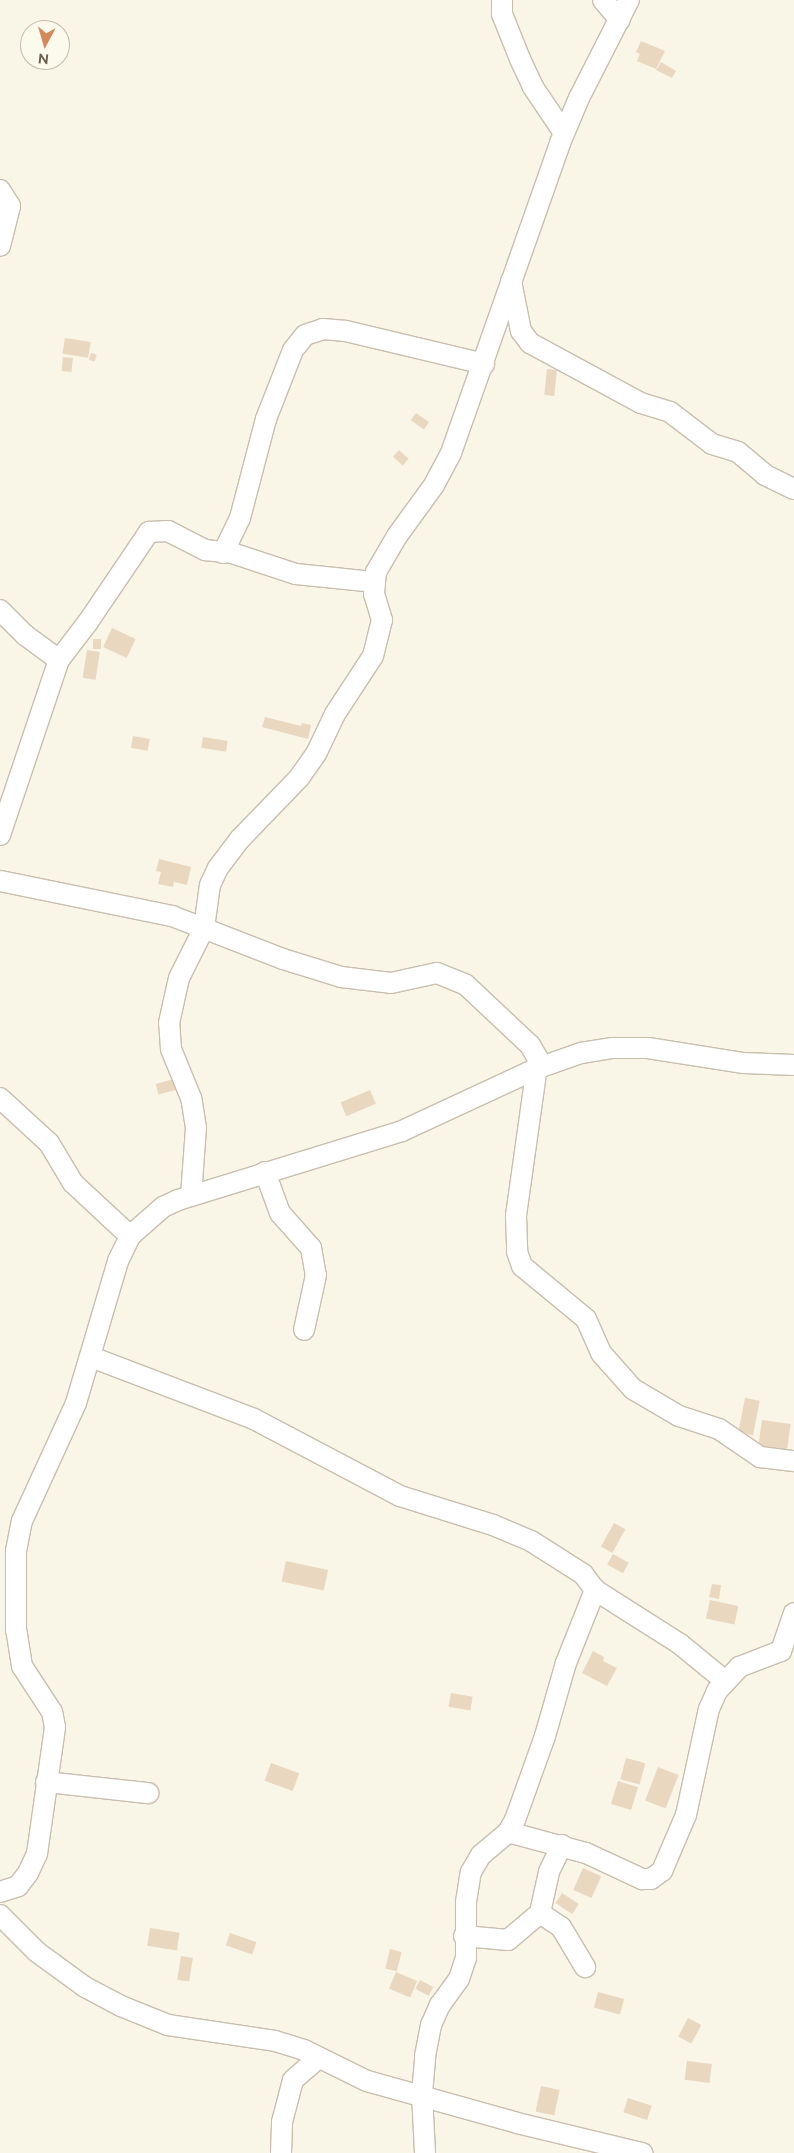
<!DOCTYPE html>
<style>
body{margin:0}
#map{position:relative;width:794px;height:2153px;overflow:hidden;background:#f9f5e7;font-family:Raleway,sans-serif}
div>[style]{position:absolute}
.building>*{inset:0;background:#e9d7c0;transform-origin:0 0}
.roads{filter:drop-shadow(1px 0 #c9beae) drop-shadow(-1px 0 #c9beae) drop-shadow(0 1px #c9beae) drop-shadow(0 -1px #c9beae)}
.minor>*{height:20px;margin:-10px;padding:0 10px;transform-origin:10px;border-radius:10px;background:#fff}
span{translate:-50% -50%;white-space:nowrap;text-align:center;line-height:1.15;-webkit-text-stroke:4px #fcf9ed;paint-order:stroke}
.north{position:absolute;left:20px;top:20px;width:50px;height:50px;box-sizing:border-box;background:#fcf9ed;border:1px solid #c4bbae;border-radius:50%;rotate:186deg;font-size:14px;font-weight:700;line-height:20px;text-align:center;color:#6f5f4f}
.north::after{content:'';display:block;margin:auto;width:18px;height:22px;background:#d3895c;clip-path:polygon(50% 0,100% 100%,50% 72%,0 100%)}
</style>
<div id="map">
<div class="building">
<i style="clip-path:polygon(641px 41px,665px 51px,656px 69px,637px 61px,640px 54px,636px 52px)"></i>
<i style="clip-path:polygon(661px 62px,676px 71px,672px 78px,656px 70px)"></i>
<i style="left:65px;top:338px;width:26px;height:16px;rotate:9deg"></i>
<i style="left:91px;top:353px;width:6px;height:7px;rotate:18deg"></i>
<i style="left:63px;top:357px;width:10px;height:14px;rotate:6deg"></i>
<i style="left:547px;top:369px;width:10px;height:26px;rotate:6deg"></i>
<i style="left:416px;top:413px;width:16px;height:9px;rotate:35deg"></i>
<i style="left:399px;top:450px;width:13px;height:9px;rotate:42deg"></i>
<i style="left:112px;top:628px;width:26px;height:21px;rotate:25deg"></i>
<i style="left:93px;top:639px;width:8px;height:10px"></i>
<i style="left:87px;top:650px;width:13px;height:28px;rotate:9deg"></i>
<i style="clip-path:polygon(265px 717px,301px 726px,302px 723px,311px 725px,308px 739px,262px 727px)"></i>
<i style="left:133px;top:736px;width:17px;height:12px;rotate:10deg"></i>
<i style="left:203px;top:737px;width:25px;height:11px;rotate:9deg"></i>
<i style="clip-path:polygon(159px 859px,191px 867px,187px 885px,174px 882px,173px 887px,158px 884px,161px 872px,156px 871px)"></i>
<i style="left:174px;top:1079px;width:11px;height:19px;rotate:75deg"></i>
<i style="left:370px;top:1090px;width:15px;height:32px;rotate:67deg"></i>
<i style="left:745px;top:1398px;width:15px;height:35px;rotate:11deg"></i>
<i style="left:762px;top:1420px;width:29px;height:29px;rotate:8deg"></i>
<i style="left:614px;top:1523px;width:13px;height:27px;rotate:29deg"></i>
<i style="left:613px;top:1554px;width:18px;height:12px;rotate:29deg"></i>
<i style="left:286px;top:1561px;width:43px;height:21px;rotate:12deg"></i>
<i style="clip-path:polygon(712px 1584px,721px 1585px,719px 1599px,709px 1597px)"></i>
<i style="left:710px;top:1600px;width:29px;height:19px;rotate:12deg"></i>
<i style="clip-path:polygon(593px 1651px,604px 1657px,603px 1661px,617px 1668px,607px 1686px,582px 1673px)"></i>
<i style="left:451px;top:1693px;width:22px;height:14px;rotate:10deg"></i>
<i style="left:626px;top:1758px;width:20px;height:22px;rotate:15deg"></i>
<i style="left:271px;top:1763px;width:30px;height:19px;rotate:20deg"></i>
<i style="left:658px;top:1767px;width:22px;height:36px;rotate:21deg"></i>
<i style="left:618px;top:1781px;width:21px;height:24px;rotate:17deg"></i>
<i style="left:583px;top:1868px;width:20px;height:24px;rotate:24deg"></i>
<i style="left:562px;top:1893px;width:20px;height:12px;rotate:33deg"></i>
<i style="left:150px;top:1928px;width:30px;height:18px;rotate:9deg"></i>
<i style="left:230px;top:1933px;width:28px;height:13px;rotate:19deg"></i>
<i style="left:390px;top:1949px;width:12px;height:20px;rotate:14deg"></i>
<i style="left:181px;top:1956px;width:12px;height:24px;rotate:9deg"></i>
<i style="left:396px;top:1972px;width:23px;height:18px;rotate:23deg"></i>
<i style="left:420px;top:1980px;width:15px;height:10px;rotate:28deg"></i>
<i style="left:598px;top:1992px;width:27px;height:16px;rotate:15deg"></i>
<i style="left:688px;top:2018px;width:15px;height:21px;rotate:28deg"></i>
<i style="left:687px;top:2061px;width:25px;height:19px;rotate:7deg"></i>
<i style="left:541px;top:2086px;width:19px;height:26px;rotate:12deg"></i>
<i style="left:628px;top:2098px;width:25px;height:15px;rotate:18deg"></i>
</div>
<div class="roads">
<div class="minor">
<i style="left:502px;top:0;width:14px;rotate:90deg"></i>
<i style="left:502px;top:14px;width:48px;rotate:68.2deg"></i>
<i style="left:520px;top:59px;width:31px;rotate:65deg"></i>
<i style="left:533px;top:87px;width:55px;rotate:56deg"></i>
<i style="left:603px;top:0;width:26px;rotate:50deg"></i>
<i style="left:0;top:190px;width:19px;rotate:58deg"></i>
<i style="left:10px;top:206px;width:41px;rotate:104deg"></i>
<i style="left:511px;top:281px;width:51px;rotate:78.7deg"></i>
<i style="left:521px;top:331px;width:15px;rotate:53deg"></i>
<i style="left:530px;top:343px;width:126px;rotate:28.4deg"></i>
<i style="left:641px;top:403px;width:30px;rotate:17deg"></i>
<i style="left:670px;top:412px;width:53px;rotate:37.3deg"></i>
<i style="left:712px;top:444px;width:27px;rotate:17deg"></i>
<i style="left:738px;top:452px;width:35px;rotate:40deg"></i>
<i style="left:765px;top:475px;width:32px;rotate:26deg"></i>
<i style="left:223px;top:553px;width:39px;rotate:-64deg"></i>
<i style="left:240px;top:518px;width:102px;rotate:-75.3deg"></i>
<i style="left:266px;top:419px;width:74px;rotate:-68.6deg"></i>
<i style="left:293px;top:350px;width:19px;rotate:-51deg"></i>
<i style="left:305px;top:335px;width:19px;rotate:-18deg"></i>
<i style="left:323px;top:329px;width:23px;rotate:5deg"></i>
<i style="left:346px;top:331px;width:142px;rotate:13.4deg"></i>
<i style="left:0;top:610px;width:35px;rotate:45deg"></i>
<i style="left:25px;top:635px;width:42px;rotate:36.3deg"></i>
<i style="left:0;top:835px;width:185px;rotate:-71.4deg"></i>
<i style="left:59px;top:660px;width:48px;rotate:-52.7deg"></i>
<i style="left:88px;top:622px;width:109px;rotate:-55.9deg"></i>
<i style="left:149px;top:532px;width:19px;rotate:-3deg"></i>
<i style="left:168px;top:531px;width:42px;rotate:27.2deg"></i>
<i style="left:205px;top:550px;width:27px;rotate:6deg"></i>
<i style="left:232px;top:553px;width:67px;rotate:18.2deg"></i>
<i style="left:296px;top:574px;width:77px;rotate:5.9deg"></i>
<i style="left:0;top:881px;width:176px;rotate:11.5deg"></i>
<i style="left:172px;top:916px;width:119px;rotate:21.2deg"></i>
<i style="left:283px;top:959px;width:61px;rotate:17.2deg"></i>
<i style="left:341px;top:977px;width:50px;rotate:6.8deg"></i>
<i style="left:391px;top:983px;width:47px;rotate:-12.3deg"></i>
<i style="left:437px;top:973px;width:31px;rotate:22deg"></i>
<i style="left:466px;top:985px;width:88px;rotate:43.2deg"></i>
<i style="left:530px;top:1045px;width:16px;rotate:60deg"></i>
<i style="left:538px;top:1059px;width:159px;rotate:98deg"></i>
<i style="left:516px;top:1216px;width:36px;rotate:88deg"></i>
<i style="left:517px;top:1252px;width:15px;rotate:70deg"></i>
<i style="left:522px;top:1266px;width:83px;rotate:39.6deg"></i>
<i style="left:586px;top:1319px;width:37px;rotate:66deg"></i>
<i style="left:601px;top:1353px;width:48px;rotate:48.4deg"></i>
<i style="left:633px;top:1389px;width:53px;rotate:30.4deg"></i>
<i style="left:679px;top:1416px;width:42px;rotate:18deg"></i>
<i style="left:719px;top:1429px;width:50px;rotate:34.3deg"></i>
<i style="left:760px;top:1457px;width:34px;rotate:7deg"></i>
<i style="left:0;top:1098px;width:67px;rotate:42.6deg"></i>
<i style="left:49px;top:1143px;width:47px;rotate:59deg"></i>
<i style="left:73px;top:1183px;width:78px;rotate:42.9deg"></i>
<i style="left:265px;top:1172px;width:44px;rotate:69.9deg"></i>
<i style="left:280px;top:1213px;width:47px;rotate:48.5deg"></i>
<i style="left:311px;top:1248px;width:27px;rotate:80deg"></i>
<i style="left:316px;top:1275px;width:56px;rotate:102.3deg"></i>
<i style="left:191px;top:1196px;width:68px;rotate:-85.8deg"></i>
<i style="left:196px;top:1128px;width:30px;rotate:-99deg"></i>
<i style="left:191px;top:1098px;width:53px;rotate:-112.2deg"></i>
<i style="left:171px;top:1049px;width:26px;rotate:-94deg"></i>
<i style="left:169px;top:1023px;width:46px;rotate:-77.5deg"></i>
<i style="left:179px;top:978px;width:56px;rotate:-63.4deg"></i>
<i style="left:204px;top:928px;width:43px;rotate:-82.1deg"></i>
<i style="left:210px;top:885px;width:19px;rotate:-65deg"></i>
<i style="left:218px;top:868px;width:36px;rotate:-53deg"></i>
<i style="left:240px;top:839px;width:85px;rotate:-46deg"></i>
<i style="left:299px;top:778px;width:29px;rotate:-55deg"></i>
<i style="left:316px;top:754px;width:44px;rotate:-64.6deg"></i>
<i style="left:335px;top:714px;width:69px;rotate:-56.8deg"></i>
<i style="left:373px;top:656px;width:37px;rotate:-76deg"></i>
<i style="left:382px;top:620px;width:27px;rotate:-107deg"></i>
<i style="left:374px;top:594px;width:22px;rotate:-85deg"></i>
<i style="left:376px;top:572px;width:42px;rotate:-59.7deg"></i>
<i style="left:397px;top:536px;width:63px;rotate:-54deg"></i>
<i style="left:434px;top:485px;width:36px;rotate:-62deg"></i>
<i style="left:451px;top:453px;width:329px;rotate:-70.6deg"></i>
<i style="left:560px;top:143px;width:49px;rotate:-67.1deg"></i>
<i style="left:579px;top:98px;width:110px;rotate:-63deg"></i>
<i style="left:91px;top:1357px;width:174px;rotate:20.8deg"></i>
<i style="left:254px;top:1419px;width:165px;rotate:27.8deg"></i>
<i style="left:400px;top:1496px;width:97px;rotate:17.3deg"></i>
<i style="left:493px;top:1525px;width:41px;rotate:22.8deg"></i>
<i style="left:531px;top:1541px;width:62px;rotate:32.4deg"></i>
<i style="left:583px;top:1574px;width:20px;rotate:53deg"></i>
<i style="left:595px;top:1590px;width:101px;rotate:32.4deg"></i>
<i style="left:680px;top:1644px;width:58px;rotate:39.4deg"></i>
<i style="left:46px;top:1782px;width:103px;rotate:6.2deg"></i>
<i style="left:508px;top:1832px;width:81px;rotate:15.1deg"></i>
<i style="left:586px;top:1853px;width:62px;rotate:24.9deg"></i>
<i style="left:642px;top:1879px;width:9px"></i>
<i style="left:651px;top:1879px;width:14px;rotate:-36deg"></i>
<i style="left:662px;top:1871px;width:61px;rotate:-66.8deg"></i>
<i style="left:686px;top:1815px;width:108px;rotate:-77.8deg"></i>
<i style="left:709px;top:1709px;width:20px;rotate:-66deg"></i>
<i style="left:717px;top:1691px;width:33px;rotate:-47deg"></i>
<i style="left:739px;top:1667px;width:45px;rotate:-20.9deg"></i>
<i style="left:781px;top:1651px;width:40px;rotate:-71.1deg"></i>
<i style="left:562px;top:1845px;width:30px;rotate:116deg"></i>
<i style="left:549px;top:1872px;width:42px;rotate:102.4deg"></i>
<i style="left:540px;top:1913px;width:25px;rotate:34deg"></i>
<i style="left:561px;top:1927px;width:47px;rotate:59deg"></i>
<i style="left:0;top:1892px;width:19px;rotate:-18deg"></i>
<i style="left:18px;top:1886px;width:16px;rotate:-52deg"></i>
<i style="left:28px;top:1873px;width:21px;rotate:-65deg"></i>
<i style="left:37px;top:1854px;width:128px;rotate:-81.9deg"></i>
<i style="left:55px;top:1727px;width:15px;rotate:-101deg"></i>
<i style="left:52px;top:1712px;width:55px;rotate:-123.1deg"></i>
<i style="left:22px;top:1666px;width:36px;rotate:-99deg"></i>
<i style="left:16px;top:1630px;width:79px;rotate:-90deg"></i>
<i style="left:16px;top:1551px;width:31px;rotate:-79deg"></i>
<i style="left:22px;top:1521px;width:130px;rotate:-65.4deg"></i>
<i style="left:76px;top:1403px;width:148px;rotate:-73.5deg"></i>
<i style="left:118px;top:1261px;width:28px;rotate:-64deg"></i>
<i style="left:130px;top:1236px;width:44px;rotate:-41.3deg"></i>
<i style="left:163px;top:1207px;width:17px;rotate:-25deg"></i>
<i style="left:178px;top:1200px;width:234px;rotate:-17.1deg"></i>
<i style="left:402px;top:1131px;width:150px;rotate:-24.9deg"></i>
<i style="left:538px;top:1068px;width:46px;rotate:-19.2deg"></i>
<i style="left:581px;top:1053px;width:32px;rotate:-9deg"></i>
<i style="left:613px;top:1048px;width:35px"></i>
<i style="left:648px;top:1048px;width:97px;rotate:8.9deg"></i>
<i style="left:744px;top:1063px;width:50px;rotate:2.3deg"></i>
<i style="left:0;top:1915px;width:52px;rotate:45deg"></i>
<i style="left:37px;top:1952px;width:59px;rotate:36.1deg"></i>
<i style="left:85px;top:1987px;width:41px;rotate:27.8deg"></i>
<i style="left:121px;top:2006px;width:51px;rotate:22deg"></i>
<i style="left:168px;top:2025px;width:108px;rotate:8.5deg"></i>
<i style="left:275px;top:2041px;width:30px;rotate:17deg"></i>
<i style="left:304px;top:2050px;width:70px;rotate:26.2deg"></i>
<i style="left:367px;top:2081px;width:156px;rotate:15.6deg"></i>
<i style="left:517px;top:2123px;width:129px;rotate:13.5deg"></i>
<i style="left:464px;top:1936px;width:44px;rotate:5.2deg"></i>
<i style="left:508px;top:1940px;width:42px;rotate:-40.2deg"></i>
<i style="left:281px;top:2153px;width:31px;rotate:-88deg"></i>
<i style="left:282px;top:2122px;width:43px;rotate:-75.3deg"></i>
<i style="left:293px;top:2080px;width:33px;rotate:-41deg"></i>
<i style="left:425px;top:2153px;width:59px;rotate:-92.9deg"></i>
<i style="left:422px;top:2094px;width:38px;rotate:-85deg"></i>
<i style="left:425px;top:2056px;width:32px;rotate:-79deg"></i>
<i style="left:431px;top:2025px;width:22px;rotate:-66deg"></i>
<i style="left:440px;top:2005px;width:32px;rotate:-54deg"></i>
<i style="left:459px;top:1979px;width:22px;rotate:-72deg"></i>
<i style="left:466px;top:1958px;width:56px;rotate:-90deg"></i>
<i style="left:466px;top:1902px;width:30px;rotate:-81deg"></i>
<i style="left:471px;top:1872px;width:20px;rotate:-60deg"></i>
<i style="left:481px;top:1855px;width:35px;rotate:-40deg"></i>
<i style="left:508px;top:1832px;width:14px;rotate:-60deg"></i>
<i style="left:515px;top:1820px;width:89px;rotate:-70.3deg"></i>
<i style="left:545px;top:1736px;width:76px;rotate:-74deg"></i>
<i style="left:566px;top:1663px;width:79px;rotate:-68.3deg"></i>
</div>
</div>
<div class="north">N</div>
</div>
